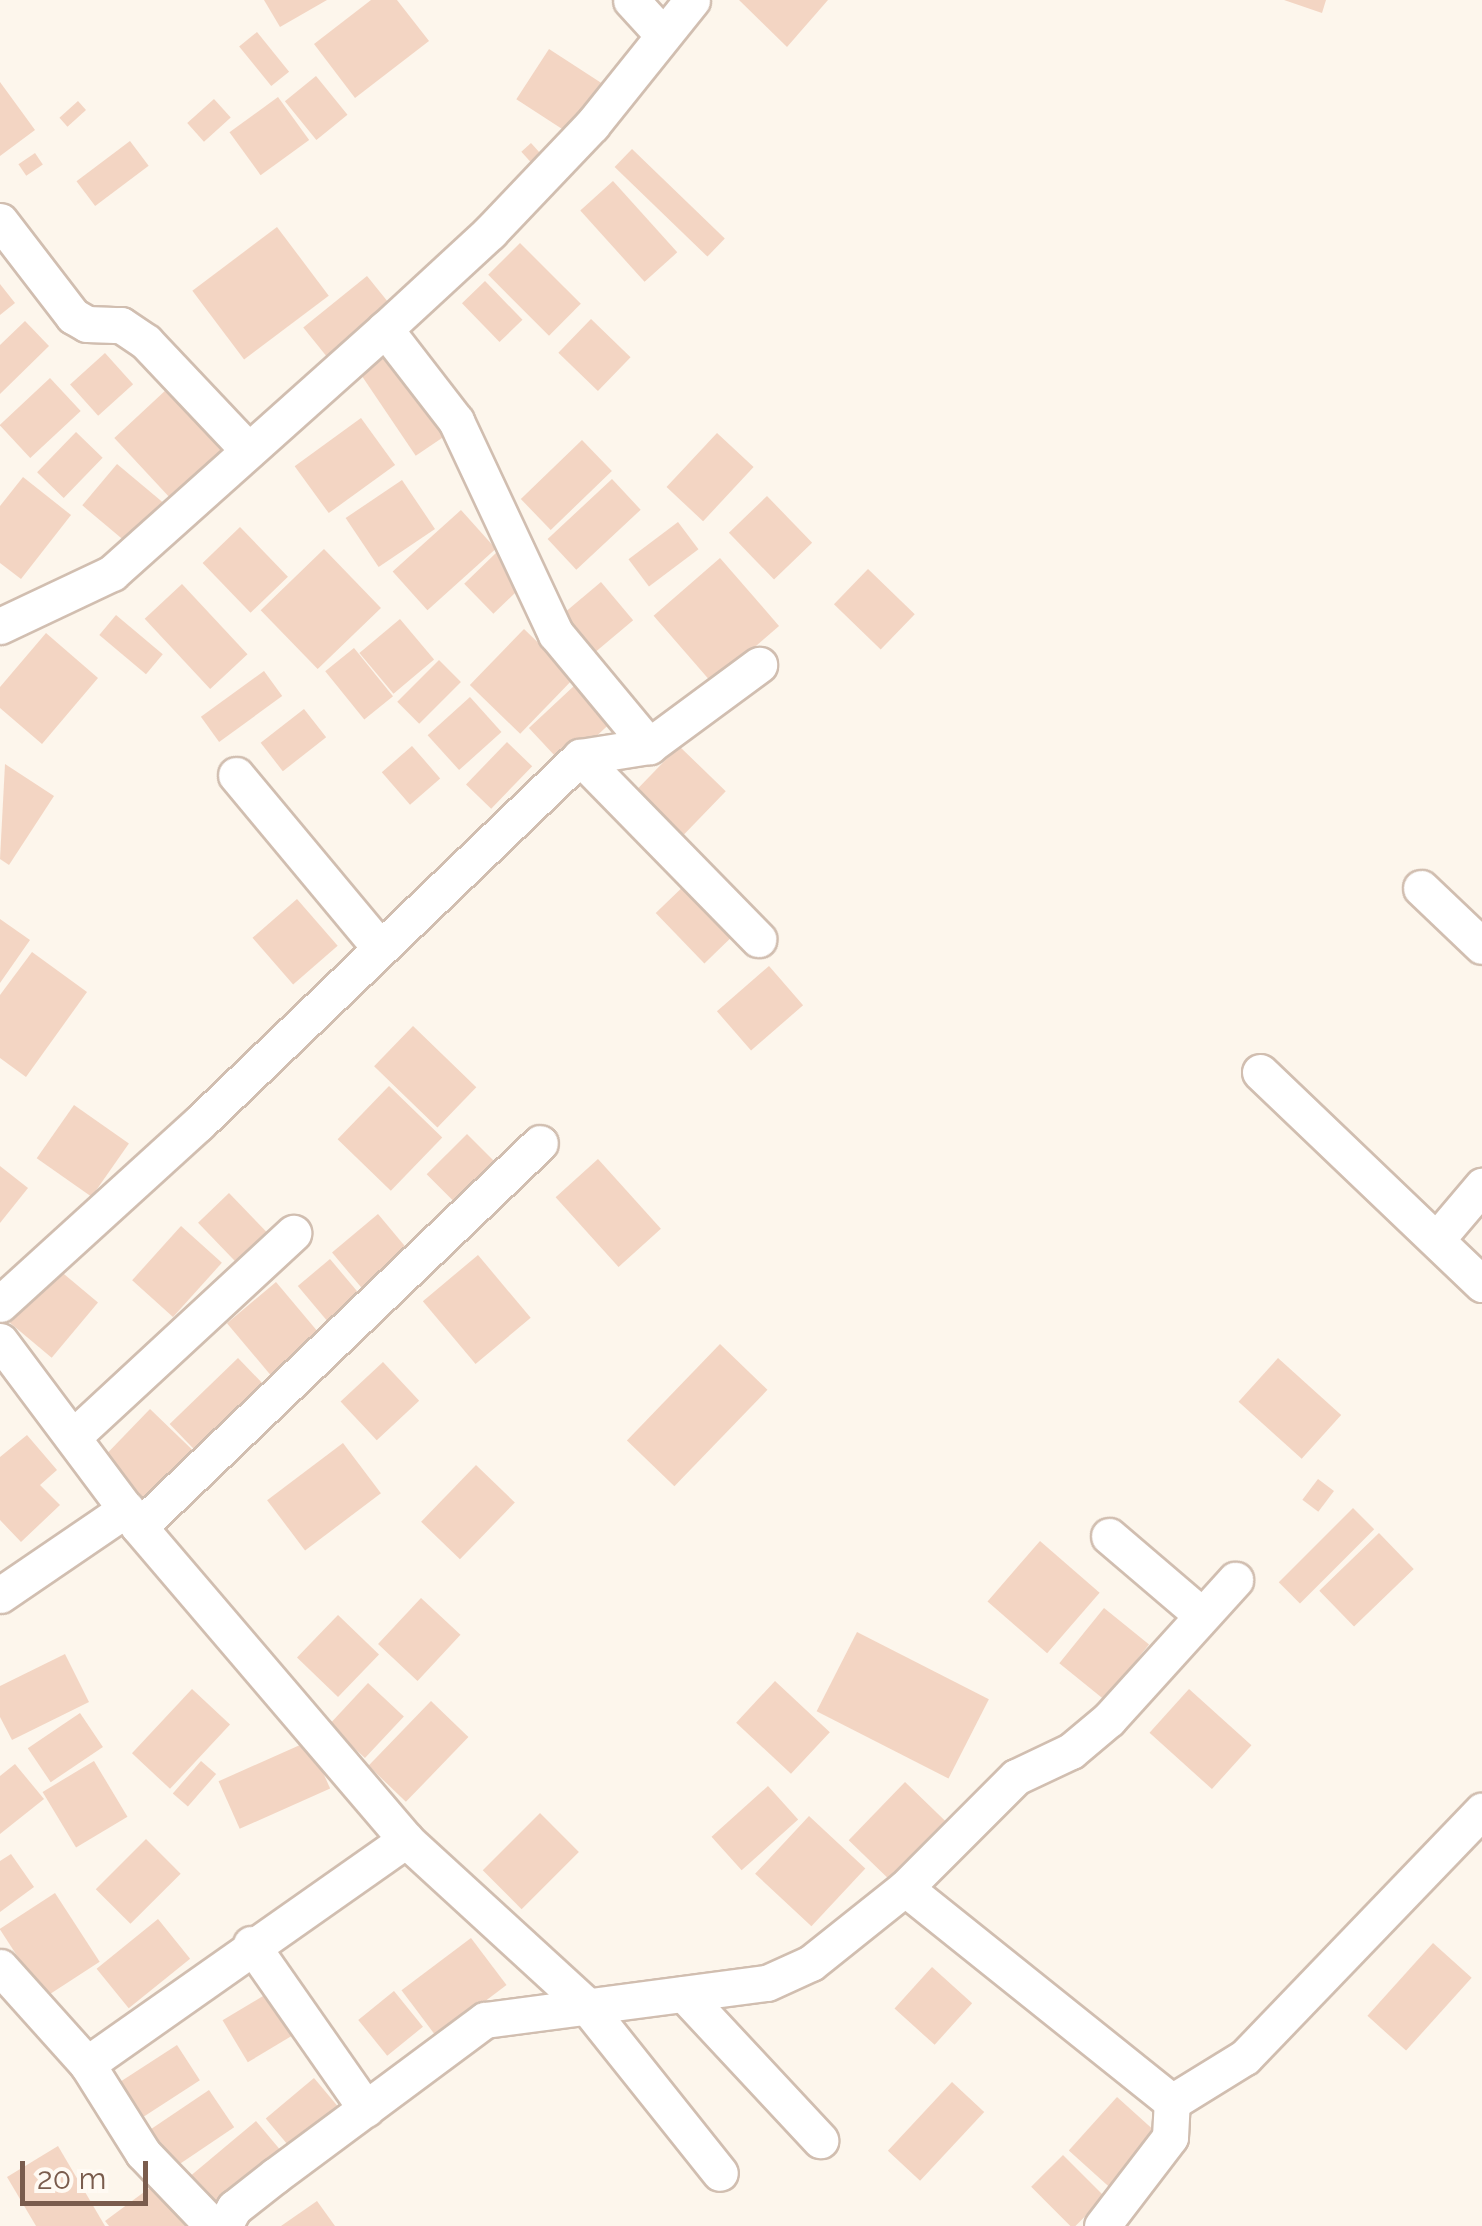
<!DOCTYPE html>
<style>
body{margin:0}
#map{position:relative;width:1482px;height:2226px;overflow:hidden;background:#fdf6ec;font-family:Raleway,sans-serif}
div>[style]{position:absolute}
.building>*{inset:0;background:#f3d5c3;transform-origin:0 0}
.roads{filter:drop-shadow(2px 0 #d1beb0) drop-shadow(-2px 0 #d1beb0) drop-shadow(0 2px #d1beb0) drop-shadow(0 -2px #d1beb0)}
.minor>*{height:35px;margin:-17.5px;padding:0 17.5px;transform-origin:17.5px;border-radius:17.5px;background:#fff}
span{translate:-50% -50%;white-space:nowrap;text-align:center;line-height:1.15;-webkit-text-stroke:8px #fffaf3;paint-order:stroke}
.scale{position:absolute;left:20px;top:2161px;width:128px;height:45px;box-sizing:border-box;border:5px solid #7a5c4d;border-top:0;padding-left:12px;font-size:30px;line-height:35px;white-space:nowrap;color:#7a5c4d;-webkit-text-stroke:8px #fffaf3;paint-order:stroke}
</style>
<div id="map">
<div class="building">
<i style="clip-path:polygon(264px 0,327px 0,280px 27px)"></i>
<i style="clip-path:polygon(371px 0,397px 0,429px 41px,355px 98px,314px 44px)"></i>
<i style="clip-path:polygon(739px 0,828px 0,787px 47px)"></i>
<i style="clip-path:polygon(1284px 0,1326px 0,1322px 13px)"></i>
<i style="left:257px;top:32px;width:51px;height:23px;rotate:51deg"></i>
<i style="left:549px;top:49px;width:73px;height:60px;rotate:33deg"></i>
<i style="left:316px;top:76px;width:50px;height:40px;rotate:51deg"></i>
<i style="clip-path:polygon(0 82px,35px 130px,0 156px)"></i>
<i style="left:278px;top:97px;width:53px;height:60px;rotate:54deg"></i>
<i style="left:214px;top:99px;width:25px;height:36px;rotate:48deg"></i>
<i style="left:78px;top:101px;width:12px;height:25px;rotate:48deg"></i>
<i style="left:130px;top:141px;width:31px;height:67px;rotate:53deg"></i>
<i style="left:531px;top:143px;width:30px;height:13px;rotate:48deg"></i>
<i style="left:632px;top:149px;width:129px;height:25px;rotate:44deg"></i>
<i style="left:35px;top:153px;width:14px;height:20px;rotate:56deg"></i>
<i style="left:613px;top:181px;width:96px;height:44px;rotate:48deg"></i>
<i style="left:277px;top:227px;width:86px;height:106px;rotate:53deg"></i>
<i style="left:520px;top:243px;width:86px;height:45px;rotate:45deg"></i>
<i style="left:367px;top:276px;width:44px;height:82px;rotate:51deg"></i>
<i style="left:485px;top:281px;width:54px;height:32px;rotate:46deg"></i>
<i style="clip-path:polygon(0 284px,15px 303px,0 315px)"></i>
<i style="left:591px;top:319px;width:55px;height:47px;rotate:44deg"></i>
<i style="clip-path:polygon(25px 321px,49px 346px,0 394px,0 345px)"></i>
<i style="left:396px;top:346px;width:102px;height:45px;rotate:56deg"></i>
<i style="left:105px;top:353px;width:42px;height:47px;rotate:48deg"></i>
<i style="left:50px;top:378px;width:45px;height:69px;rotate:47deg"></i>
<i style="left:167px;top:389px;width:91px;height:72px;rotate:47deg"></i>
<i style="left:361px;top:418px;width:58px;height:82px;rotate:54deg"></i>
<i style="left:76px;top:432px;width:37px;height:56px;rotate:44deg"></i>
<i style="left:717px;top:433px;width:50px;height:74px;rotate:43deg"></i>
<i style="left:582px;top:440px;width:43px;height:85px;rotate:46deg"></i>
<i style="left:117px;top:464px;width:62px;height:54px;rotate:40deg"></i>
<i style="clip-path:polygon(23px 477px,71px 515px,21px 579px,0 563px,0 506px)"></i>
<i style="left:612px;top:479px;width:42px;height:88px;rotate:47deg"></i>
<i style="left:402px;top:480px;width:59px;height:68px;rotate:56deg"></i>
<i style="left:767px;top:496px;width:65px;height:53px;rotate:46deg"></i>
<i style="left:461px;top:510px;width:52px;height:92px;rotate:48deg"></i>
<i style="left:678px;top:522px;width:34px;height:62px;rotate:53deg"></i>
<i style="left:240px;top:527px;width:69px;height:52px;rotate:46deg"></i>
<i style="left:324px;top:549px;width:82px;height:88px;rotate:46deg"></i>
<i style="left:498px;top:551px;width:42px;height:47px;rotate:46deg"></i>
<i style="left:720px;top:558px;width:90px;height:88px;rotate:49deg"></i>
<i style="left:868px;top:569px;width:65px;height:49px;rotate:44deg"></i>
<i style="left:601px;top:582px;width:50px;height:59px;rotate:50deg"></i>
<i style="left:182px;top:584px;width:96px;height:51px;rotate:47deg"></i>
<i style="left:116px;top:615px;width:61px;height:26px;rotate:40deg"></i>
<i style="left:400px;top:619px;width:53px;height:53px;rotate:50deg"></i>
<i style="left:524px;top:629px;width:70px;height:78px;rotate:44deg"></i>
<i style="clip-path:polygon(46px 633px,98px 678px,42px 744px,0 708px,0 687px)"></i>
<i style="left:354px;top:648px;width:62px;height:37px;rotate:51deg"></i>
<i style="left:439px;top:660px;width:31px;height:59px;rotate:45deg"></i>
<i style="left:264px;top:671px;width:31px;height:78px;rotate:54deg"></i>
<i style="left:575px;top:685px;width:52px;height:63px;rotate:47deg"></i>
<i style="left:470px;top:697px;width:47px;height:57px;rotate:48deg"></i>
<i style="left:304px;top:709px;width:36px;height:55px;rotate:52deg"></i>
<i style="left:507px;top:742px;width:35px;height:59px;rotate:44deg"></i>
<i style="left:412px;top:746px;width:43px;height:40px;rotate:49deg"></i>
<i style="left:679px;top:746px;width:65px;height:72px;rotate:44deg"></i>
<i style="clip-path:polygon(5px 764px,54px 796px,9px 865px,0 859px)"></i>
<i style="left:691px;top:879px;width:70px;height:49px;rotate:46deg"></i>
<i style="left:297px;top:899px;width:62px;height:59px;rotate:49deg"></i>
<i style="clip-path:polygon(0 919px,30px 940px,0 983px)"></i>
<i style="clip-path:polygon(32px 952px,87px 992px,26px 1077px,0 1058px,0 995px)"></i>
<i style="left:769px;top:966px;width:52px;height:69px;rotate:49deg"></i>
<i style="left:413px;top:1026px;width:88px;height:56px;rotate:44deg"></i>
<i style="left:389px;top:1086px;width:74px;height:74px;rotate:44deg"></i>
<i style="left:74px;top:1105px;width:67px;height:65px;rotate:35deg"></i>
<i style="left:467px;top:1134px;width:52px;height:57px;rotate:45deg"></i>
<i style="left:598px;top:1159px;width:94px;height:57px;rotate:48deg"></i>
<i style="clip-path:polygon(0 1166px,28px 1188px,0 1223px)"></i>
<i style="left:229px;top:1193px;width:60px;height:43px;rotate:46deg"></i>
<i style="left:378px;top:1214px;width:55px;height:60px;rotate:50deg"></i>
<i style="left:181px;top:1226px;width:55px;height:73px;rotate:42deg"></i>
<i style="left:478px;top:1255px;width:82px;height:72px;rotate:50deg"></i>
<i style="left:330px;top:1259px;width:53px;height:42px;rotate:50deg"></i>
<i style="left:52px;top:1264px;width:60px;height:72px;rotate:40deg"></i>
<i style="left:276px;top:1282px;width:70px;height:64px;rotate:50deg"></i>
<i style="left:720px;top:1344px;width:66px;height:134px;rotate:44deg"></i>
<i style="left:238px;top:1358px;width:40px;height:95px;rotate:46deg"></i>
<i style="left:1278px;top:1358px;width:85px;height:59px;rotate:42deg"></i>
<i style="left:383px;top:1362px;width:53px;height:58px;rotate:47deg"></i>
<i style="left:150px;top:1409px;width:67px;height:74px;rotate:44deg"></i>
<i style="clip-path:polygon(27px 1435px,57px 1470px,40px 1485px,60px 1505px,21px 1542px,0 1520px,0 1457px)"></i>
<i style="left:343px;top:1443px;width:63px;height:95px;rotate:53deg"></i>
<i style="left:476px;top:1465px;width:54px;height:79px;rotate:44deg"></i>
<i style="left:1318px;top:1479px;width:20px;height:26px;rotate:37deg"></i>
<i style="left:1353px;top:1508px;width:30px;height:105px;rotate:45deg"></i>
<i style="left:1379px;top:1533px;width:50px;height:83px;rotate:46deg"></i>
<i style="left:1040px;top:1541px;width:79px;height:80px;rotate:41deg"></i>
<i style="left:421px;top:1598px;width:54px;height:63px;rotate:43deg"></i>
<i style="left:1104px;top:1608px;width:58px;height:71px;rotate:39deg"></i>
<i style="left:338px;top:1615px;width:57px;height:59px;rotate:44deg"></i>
<i style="left:857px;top:1632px;width:148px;height:89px;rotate:27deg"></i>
<i style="clip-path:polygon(65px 1654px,89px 1702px,12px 1740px,0 1717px,0 1686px)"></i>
<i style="left:775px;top:1681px;width:75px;height:57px;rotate:43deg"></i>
<i style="left:368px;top:1683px;width:49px;height:57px;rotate:43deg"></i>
<i style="left:192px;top:1689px;width:52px;height:88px;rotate:43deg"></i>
<i style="left:1189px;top:1689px;width:84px;height:59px;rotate:42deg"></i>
<i style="left:431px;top:1701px;width:52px;height:90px;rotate:44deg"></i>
<i style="left:80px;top:1713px;width:41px;height:63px;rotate:56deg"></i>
<i style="left:309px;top:1741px;width:52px;height:99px;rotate:66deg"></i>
<i style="left:94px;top:1761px;width:65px;height:60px;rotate:59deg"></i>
<i style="left:201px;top:1761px;width:20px;height:43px;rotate:41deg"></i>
<i style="clip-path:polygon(15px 1764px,44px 1799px,0 1834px,0 1776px)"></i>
<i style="left:905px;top:1782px;width:65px;height:81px;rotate:44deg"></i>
<i style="left:768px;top:1786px;width:45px;height:76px;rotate:48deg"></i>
<i style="left:540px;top:1813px;width:55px;height:81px;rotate:45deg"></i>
<i style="left:809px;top:1816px;width:77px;height:79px;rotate:43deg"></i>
<i style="left:146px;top:1839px;width:49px;height:71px;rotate:45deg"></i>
<i style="clip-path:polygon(11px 1854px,34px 1887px,0 1912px,0 1861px)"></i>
<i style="left:55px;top:1893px;width:82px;height:66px;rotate:57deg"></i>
<i style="left:158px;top:1919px;width:51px;height:79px;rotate:51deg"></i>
<i style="left:471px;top:1938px;width:59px;height:87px;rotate:53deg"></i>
<i style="left:1433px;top:1943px;width:52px;height:98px;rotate:42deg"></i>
<i style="left:932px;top:1967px;width:54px;height:56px;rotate:42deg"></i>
<i style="left:394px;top:1991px;width:46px;height:46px;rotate:51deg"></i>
<i style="left:268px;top:1993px;width:49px;height:53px;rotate:59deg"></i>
<i style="left:177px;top:2045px;width:42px;height:69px;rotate:57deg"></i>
<i style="left:314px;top:2078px;width:48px;height:63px;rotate:50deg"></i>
<i style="left:952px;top:2082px;width:44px;height:94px;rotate:43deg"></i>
<i style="left:209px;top:2090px;width:45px;height:72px;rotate:56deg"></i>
<i style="left:1117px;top:2097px;width:62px;height:72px;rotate:42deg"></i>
<i style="left:256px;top:2121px;width:47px;height:90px;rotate:50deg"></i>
<i style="clip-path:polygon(58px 2146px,105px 2226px,36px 2226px,7px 2177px)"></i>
<i style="left:1063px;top:2155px;width:59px;height:45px;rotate:45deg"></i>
<i style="clip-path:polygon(163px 2178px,207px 2226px,109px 2226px,105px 2221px)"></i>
<i style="clip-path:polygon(317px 2201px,335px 2226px,281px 2226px)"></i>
</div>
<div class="roads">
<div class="minor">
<i style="left:631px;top:0;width:46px;rotate:47.6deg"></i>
<i style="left:0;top:221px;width:120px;rotate:52.5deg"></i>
<i style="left:73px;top:316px;width:16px;rotate:30deg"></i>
<i style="left:87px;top:324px;width:34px;rotate:2deg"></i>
<i style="left:121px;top:325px;width:30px;rotate:34deg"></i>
<i style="left:146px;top:342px;width:149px;rotate:46.6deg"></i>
<i style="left:385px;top:329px;width:116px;rotate:52.3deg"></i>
<i style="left:456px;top:421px;width:235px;rotate:64.9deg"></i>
<i style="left:556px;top:634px;width:146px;rotate:50.3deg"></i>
<i style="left:0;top:626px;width:124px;rotate:-25.3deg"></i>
<i style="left:112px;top:573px;width:366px;rotate:-41.8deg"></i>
<i style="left:385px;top:329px;width:143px;rotate:-42.7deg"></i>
<i style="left:490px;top:232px;width:148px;rotate:-46.4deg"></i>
<i style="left:592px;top:125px;width:160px;rotate:-51.3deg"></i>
<i style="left:580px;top:757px;width:255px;rotate:45.6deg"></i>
<i style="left:236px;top:775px;width:225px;rotate:50.2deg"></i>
<i style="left:1421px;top:888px;width:84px;rotate:43.6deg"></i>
<i style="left:1260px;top:1072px;width:307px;rotate:43.7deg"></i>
<i style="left:1437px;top:1239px;width:70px;rotate:-49.7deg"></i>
<i style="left:0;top:1304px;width:268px;rotate:-42.3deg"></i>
<i style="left:198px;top:1124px;width:530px;rotate:-43.85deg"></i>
<i style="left:580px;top:757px;width:70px;rotate:-9.1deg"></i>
<i style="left:649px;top:746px;width:137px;rotate:-36.4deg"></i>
<i style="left:0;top:1341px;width:232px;rotate:53.2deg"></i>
<i style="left:139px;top:1527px;width:411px;rotate:49.5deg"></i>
<i style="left:406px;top:1840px;width:243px;rotate:42.5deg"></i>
<i style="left:585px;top:2004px;width:216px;rotate:51.4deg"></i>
<i style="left:74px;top:1436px;width:299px;rotate:-42.8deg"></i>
<i style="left:139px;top:1527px;width:555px;rotate:-43.76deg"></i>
<i style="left:1109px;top:1536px;width:118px;rotate:40.5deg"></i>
<i style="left:0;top:1595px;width:153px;rotate:-34.3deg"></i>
<i style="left:905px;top:1888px;width:157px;rotate:-45deg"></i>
<i style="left:1016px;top:1777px;width:61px;rotate:-25.3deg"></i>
<i style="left:1071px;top:1751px;width:50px;rotate:-40.1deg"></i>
<i style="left:1109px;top:1719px;width:188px;rotate:-47.8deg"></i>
<i style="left:251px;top:1944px;width:201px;rotate:55.1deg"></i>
<i style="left:0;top:1967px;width:130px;rotate:48.1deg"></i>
<i style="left:87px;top:2064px;width:105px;rotate:57.8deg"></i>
<i style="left:143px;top:2153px;width:101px;rotate:46.2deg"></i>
<i style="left:684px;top:1994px;width:200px;rotate:47deg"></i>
<i style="left:87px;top:2064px;width:390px;rotate:-35.1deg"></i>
<i style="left:224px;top:2226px;width:21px;rotate:-61deg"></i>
<i style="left:234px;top:2208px;width:53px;rotate:-38.2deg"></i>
<i style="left:276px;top:2175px;width:260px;rotate:-36.6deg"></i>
<i style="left:485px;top:2020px;width:284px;rotate:-7.5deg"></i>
<i style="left:767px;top:1983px;width:48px;rotate:-24.4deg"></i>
<i style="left:811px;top:1963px;width:120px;rotate:-38.6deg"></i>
<i style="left:905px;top:1888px;width:342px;rotate:38.7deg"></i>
<i style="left:1172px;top:2102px;width:86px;rotate:-31.7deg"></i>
<i style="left:1245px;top:2057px;width:342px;rotate:-46.1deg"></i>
<i style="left:1102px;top:2226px;width:112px;rotate:-52.6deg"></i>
<i style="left:1170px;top:2137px;width:35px;rotate:-87deg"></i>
</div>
</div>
<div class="scale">20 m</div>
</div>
